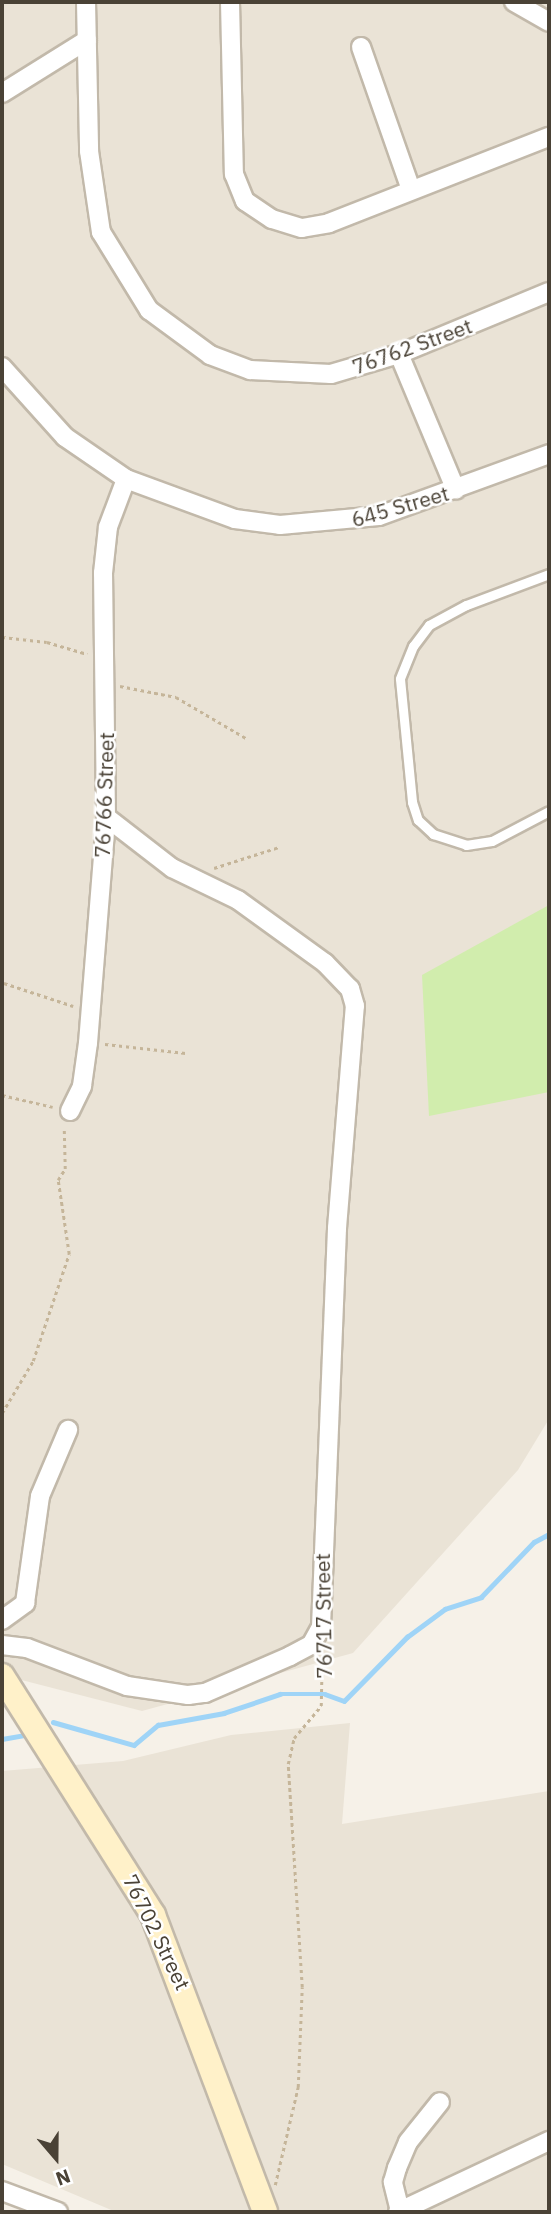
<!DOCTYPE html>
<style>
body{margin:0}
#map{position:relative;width:551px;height:2214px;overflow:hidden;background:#f6f1e8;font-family:"IBM Plex Sans",sans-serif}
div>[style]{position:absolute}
.residential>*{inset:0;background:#eae3d6}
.green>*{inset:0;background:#d1edad}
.stream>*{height:4.5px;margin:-2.25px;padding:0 2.25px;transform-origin:2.25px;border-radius:2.25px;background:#9fd4f7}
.path>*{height:2.5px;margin-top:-1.25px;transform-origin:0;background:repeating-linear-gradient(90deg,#c5b599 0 3.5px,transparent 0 7px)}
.roads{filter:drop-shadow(2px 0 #c2b9aa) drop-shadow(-2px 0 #c2b9aa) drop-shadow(0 2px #c2b9aa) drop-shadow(0 -2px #c2b9aa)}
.lane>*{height:9px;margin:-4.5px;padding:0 4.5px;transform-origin:4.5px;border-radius:4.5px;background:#fff}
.street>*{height:18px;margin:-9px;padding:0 9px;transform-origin:9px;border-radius:9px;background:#fff}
.secondary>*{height:24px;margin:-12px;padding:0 12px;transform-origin:12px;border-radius:12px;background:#fff1c9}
span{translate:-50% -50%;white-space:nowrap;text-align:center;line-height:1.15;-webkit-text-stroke:5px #fff;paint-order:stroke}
.street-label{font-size:21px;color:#4a4236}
.frame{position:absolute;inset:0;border:4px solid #4a4236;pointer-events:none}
.north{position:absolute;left:21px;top:2123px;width:70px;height:70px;-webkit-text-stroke:5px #fff;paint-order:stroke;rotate:160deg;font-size:19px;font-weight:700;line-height:28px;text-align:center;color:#4a4236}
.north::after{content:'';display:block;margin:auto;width:24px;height:32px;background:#4a4236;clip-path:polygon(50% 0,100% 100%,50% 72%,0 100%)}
</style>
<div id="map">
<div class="residential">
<i style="clip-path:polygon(2px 2px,549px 2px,549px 1419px,518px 1470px,353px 1653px,142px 1711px,2px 1675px)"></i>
<i style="clip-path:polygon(350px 1723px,342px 1824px,549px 1791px,549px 2212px,116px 2212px,2px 2164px,2px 1771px,123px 1761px,231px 1735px)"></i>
</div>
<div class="green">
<i style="clip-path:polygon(549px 905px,549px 1092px,429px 1116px,422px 975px)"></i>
</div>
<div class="stream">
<i style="left:53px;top:1722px;width:84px;rotate:15.9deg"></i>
<i style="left:134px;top:1745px;width:31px;rotate:-40deg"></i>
<i style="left:158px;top:1725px;width:67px;rotate:-10.3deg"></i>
<i style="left:224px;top:1713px;width:59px;rotate:-18.7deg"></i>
<i style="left:280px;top:1694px;width:45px"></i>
<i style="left:325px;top:1694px;width:20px;rotate:20deg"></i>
<i style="left:344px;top:1701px;width:90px;rotate:-45.5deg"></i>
<i style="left:407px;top:1637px;width:47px;rotate:-36.4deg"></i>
<i style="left:445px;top:1609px;width:38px;rotate:-18deg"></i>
<i style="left:481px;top:1597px;width:76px;rotate:-46.1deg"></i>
<i style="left:534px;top:1542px;width:17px;rotate:-28deg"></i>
<i style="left:2px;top:1739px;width:22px;rotate:-10deg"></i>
</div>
<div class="path">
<i style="left:2px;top:637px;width:45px;rotate:6.3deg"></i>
<i style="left:47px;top:642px;width:42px;rotate:16.7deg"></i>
<i style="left:120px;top:686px;width:57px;rotate:11.1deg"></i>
<i style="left:176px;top:697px;width:81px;rotate:30.4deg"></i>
<i style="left:214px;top:868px;width:68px;rotate:-17.9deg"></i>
<i style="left:4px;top:983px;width:73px;rotate:18.4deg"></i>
<i style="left:105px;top:1044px;width:81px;rotate:6.3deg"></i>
<i style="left:2px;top:1095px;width:52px;rotate:13.2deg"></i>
<i style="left:2px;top:1413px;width:61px;rotate:-59.2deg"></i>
<i style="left:33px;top:1361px;width:113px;rotate:-71.4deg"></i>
<i style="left:69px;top:1254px;width:75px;rotate:-98.5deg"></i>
<i style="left:58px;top:1180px;width:13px;rotate:-58deg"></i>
<i style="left:65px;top:1169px;width:42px;rotate:-91.4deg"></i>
<i style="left:275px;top:2185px;width:101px;rotate:-76.8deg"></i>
<i style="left:298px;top:2087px;width:100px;rotate:-87.7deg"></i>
<i style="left:302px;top:1987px;width:223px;rotate:-93.6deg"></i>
<i style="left:288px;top:1764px;width:27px;rotate:-77deg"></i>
<i style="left:294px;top:1738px;width:42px;rotate:-49.8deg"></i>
<i style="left:321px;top:1706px;width:48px;rotate:-88.8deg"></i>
</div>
<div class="roads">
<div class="lane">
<i style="left:549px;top:574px;width:89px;rotate:159.5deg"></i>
<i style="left:466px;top:605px;width:42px;rotate:151.6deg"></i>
<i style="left:429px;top:625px;width:26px;rotate:127deg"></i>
<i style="left:413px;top:646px;width:35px;rotate:112deg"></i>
<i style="left:400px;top:679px;width:124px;rotate:84.4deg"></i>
<i style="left:412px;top:802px;width:19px;rotate:72deg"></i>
<i style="left:418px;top:820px;width:21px;rotate:43deg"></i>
<i style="left:433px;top:834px;width:35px;rotate:18deg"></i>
<i style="left:466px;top:845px;width:26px;rotate:-9deg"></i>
<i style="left:492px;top:841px;width:64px;rotate:-27.8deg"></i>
</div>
<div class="street">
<i style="left:86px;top:2px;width:149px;rotate:88.8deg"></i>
<i style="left:89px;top:151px;width:82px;rotate:81.6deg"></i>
<i style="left:101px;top:232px;width:92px;rotate:58.4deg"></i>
<i style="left:149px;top:310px;width:76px;rotate:36.4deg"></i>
<i style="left:210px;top:355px;width:43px;rotate:20.6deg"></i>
<i style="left:250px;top:370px;width:81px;rotate:2.8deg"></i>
<i style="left:331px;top:374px;width:71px;rotate:-16.4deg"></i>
<i style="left:399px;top:354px;width:162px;rotate:-22.5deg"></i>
<i style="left:230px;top:2px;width:172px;rotate:88.7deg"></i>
<i style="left:234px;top:174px;width:29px;rotate:68deg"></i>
<i style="left:245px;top:201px;width:32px;rotate:34deg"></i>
<i style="left:272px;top:219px;width:31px;rotate:17deg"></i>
<i style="left:302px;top:228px;width:27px;rotate:-10deg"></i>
<i style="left:329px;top:223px;width:236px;rotate:-21.4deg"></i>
<i style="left:514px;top:2px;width:40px;rotate:29.7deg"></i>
<i style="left:361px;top:47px;width:151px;rotate:70.7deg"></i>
<i style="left:2px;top:93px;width:100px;rotate:-31.9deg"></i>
<i style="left:399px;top:354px;width:147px;rotate:67.3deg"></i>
<i style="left:2px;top:367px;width:94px;rotate:48deg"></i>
<i style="left:65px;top:437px;width:74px;rotate:34.5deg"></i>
<i style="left:126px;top:479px;width:116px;rotate:20.2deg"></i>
<i style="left:235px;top:519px;width:45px;rotate:7.6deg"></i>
<i style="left:280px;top:525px;width:99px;rotate:-5.2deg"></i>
<i style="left:379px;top:516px;width:181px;rotate:-20deg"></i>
<i style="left:70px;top:1111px;width:28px;rotate:-64deg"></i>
<i style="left:82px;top:1086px;width:43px;rotate:-82.1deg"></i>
<i style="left:88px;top:1043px;width:227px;rotate:-85.4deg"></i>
<i style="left:106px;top:817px;width:244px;rotate:-90.7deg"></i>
<i style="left:103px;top:573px;width:46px;rotate:-83.8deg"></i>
<i style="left:108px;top:527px;width:51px;rotate:-69.4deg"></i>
<i style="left:2px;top:1620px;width:29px;rotate:-36deg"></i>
<i style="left:25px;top:1603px;width:108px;rotate:-82deg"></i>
<i style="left:40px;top:1496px;width:72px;rotate:-67deg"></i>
<i style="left:2px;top:1645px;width:25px;rotate:7deg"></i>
<i style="left:27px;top:1648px;width:107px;rotate:20.8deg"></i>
<i style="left:127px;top:1686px;width:62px;rotate:8.4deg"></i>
<i style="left:188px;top:1695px;width:17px;rotate:-7deg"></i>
<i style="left:205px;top:1693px;width:93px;rotate:-23.5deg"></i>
<i style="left:290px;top:1656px;width:24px;rotate:-28deg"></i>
<i style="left:311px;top:1645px;width:21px;rotate:-61deg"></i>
<i style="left:321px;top:1627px;width:399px;rotate:-87.7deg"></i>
<i style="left:337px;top:1228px;width:223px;rotate:-85.4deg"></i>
<i style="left:355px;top:1006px;width:18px;rotate:-106deg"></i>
<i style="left:350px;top:989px;width:36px;rotate:-134deg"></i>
<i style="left:325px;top:963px;width:107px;rotate:-144.1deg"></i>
<i style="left:238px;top:900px;width:73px;rotate:-154.1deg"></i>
<i style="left:172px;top:868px;width:83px;rotate:-142.3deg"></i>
<i style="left:2px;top:2191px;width:60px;rotate:20.6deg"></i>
<i style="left:400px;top:2211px;width:30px;rotate:-104deg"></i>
<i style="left:393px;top:2182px;width:15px;rotate:-74deg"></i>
<i style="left:397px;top:2168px;width:28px;rotate:-67deg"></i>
<i style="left:408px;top:2142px;width:51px;rotate:-51.3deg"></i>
<i style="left:398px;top:2212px;width:167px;rotate:-25.2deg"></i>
</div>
<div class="secondary">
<i style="left:2px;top:1676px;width:283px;rotate:57.7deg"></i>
<i style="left:153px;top:1915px;width:317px;rotate:69.3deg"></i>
</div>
</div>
<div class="street-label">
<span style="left:412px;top:346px;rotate:-20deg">76762 Street</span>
<span style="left:400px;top:506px;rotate:-16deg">645 Street</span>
<span style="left:104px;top:795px;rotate:-88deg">76766 Street</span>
<span style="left:323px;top:1616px;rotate:-91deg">76717 Street</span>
<span style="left:157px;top:1932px;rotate:64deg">76702 Street</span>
</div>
<div class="frame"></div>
<div class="north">N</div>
</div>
